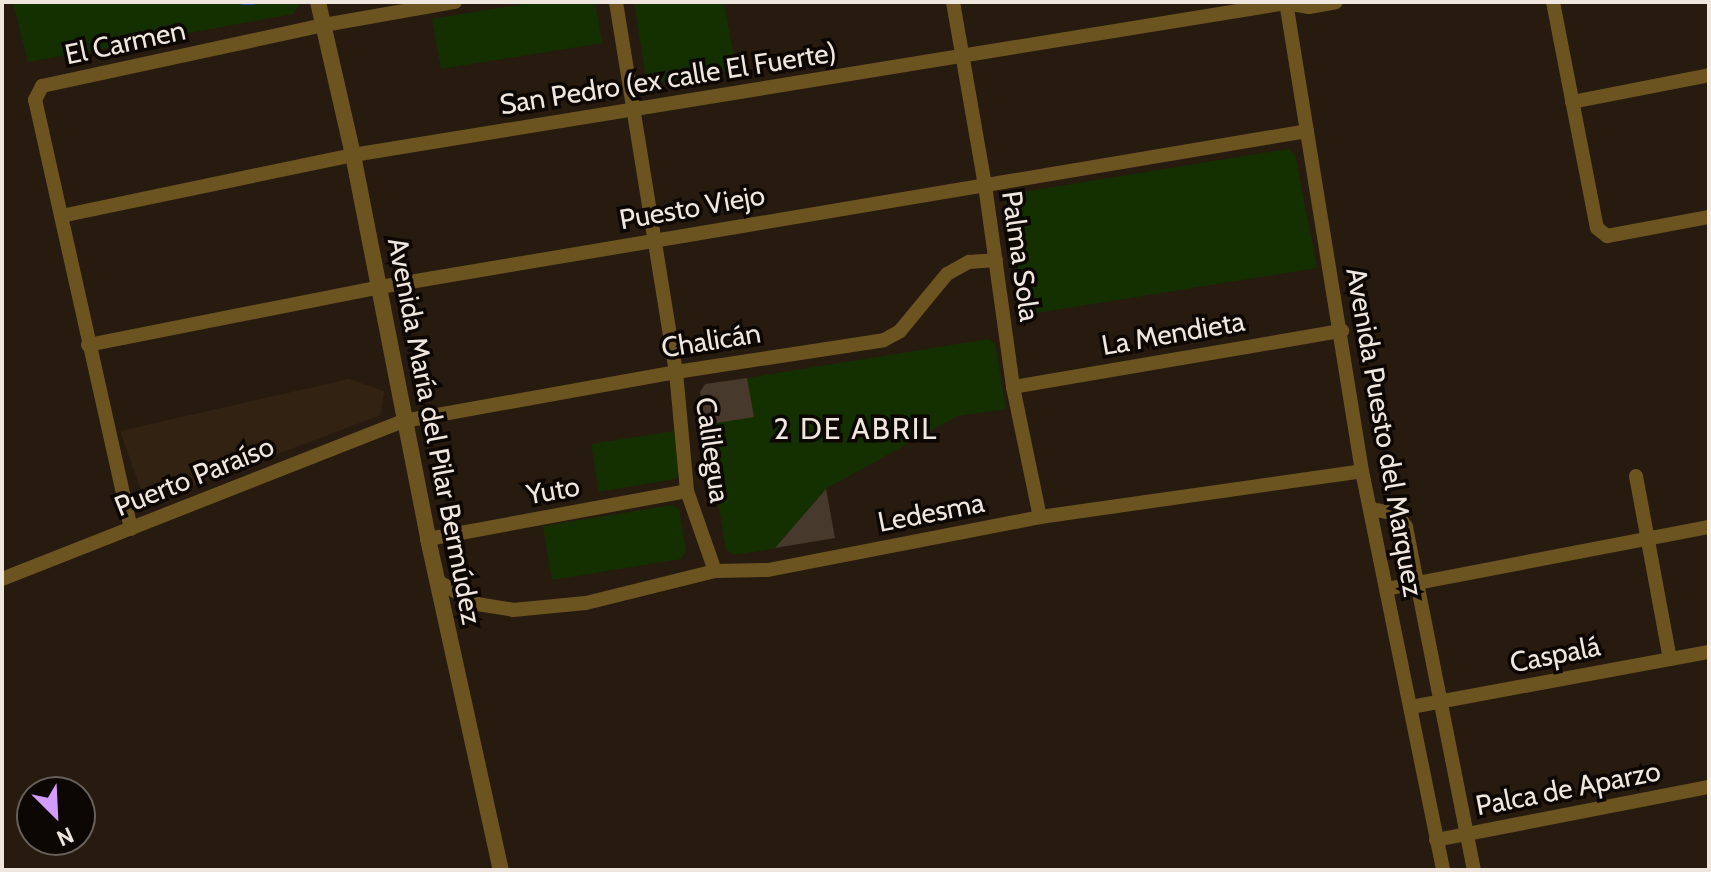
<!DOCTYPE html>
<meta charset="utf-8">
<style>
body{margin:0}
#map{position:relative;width:1711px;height:872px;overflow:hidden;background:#271b0f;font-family:Cabin,sans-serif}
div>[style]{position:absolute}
.built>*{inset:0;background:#322211}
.green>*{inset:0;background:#143001}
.stream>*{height:5px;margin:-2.5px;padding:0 2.5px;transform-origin:2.5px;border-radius:2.5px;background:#193b76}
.building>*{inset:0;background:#473a2d}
.minor>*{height:14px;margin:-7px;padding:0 7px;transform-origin:7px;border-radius:7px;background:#6c5420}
.tertiary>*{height:16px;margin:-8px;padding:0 8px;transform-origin:8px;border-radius:8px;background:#6c5420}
span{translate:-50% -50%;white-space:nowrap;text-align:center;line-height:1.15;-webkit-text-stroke:7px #0c0703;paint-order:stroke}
.street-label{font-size:28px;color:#efe6de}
.neighbourhood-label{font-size:30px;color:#efe6de;letter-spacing:2px}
.frame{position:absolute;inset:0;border:4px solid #efe6de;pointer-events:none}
.north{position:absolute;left:16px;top:776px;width:80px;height:80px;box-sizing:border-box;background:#0c0703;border:2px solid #67605b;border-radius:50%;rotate:156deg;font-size:22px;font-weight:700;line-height:32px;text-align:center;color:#efe6de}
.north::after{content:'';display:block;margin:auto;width:28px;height:36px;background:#d39cfc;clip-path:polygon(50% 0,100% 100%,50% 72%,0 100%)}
</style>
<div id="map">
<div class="built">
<i style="clip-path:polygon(349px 379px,384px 391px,381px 415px,146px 504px,120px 431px)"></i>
</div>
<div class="green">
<i style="clip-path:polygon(13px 2px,301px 2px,293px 14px,28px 62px)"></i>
<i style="clip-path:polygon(537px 2px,595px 2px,602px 43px,441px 69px,432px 19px)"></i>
<i style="clip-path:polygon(634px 2px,724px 2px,736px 70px,654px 83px,646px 78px)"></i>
<i style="clip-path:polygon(1288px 149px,1295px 154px,1317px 268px,1024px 315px,1005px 201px,1010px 194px)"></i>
<i style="clip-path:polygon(988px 339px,995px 344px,1006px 409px,957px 416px,826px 489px,775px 548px,735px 555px,726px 550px,705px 425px,753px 417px,747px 378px)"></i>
<i style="clip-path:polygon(674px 431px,680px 472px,675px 479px,599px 492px,591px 444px)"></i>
<i style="clip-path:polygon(672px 505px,679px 510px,686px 551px,681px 559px,552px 580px,543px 526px)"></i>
</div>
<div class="stream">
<i style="left:242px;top:2px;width:11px"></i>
</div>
<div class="building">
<i style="clip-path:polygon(747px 378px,754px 417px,705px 425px,700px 392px,705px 384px)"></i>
<i style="clip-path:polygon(826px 489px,835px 538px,775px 548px)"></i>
</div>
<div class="minor">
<i style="left:616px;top:2px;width:375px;rotate:80.8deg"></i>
<i style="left:676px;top:372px;width:120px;rotate:84.7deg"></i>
<i style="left:687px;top:491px;width:85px;rotate:70.7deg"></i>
<i style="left:953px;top:2px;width:186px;rotate:80.1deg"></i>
<i style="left:985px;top:185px;width:204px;rotate:82.1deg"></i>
<i style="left:1013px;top:387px;width:133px;rotate:78.3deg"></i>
<i style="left:1286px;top:2px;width:475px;rotate:80.8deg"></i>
<i style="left:1362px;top:471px;width:407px;rotate:78.5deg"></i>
<i style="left:1553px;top:2px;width:230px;rotate:79deg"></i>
<i style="left:1597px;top:228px;width:13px;rotate:39deg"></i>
<i style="left:1607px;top:236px;width:104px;rotate:-10.6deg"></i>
<i style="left:1572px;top:102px;width:140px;rotate:-11.1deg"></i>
<i style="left:61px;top:216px;width:298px;rotate:-11.8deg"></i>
<i style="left:353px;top:155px;width:945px;rotate:-9.25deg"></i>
<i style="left:1286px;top:3px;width:23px;rotate:10deg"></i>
<i style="left:1309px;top:7px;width:27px;rotate:-10deg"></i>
<i style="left:88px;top:345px;width:298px;rotate:-11.2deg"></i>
<i style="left:380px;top:287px;width:940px;rotate:-9.55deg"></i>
<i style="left:1013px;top:387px;width:334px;rotate:-9.7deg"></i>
<i style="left:1636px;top:476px;width:186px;rotate:79.5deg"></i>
<i style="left:1370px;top:509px;width:27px;rotate:10deg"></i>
<i style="left:1397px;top:514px;width:16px;rotate:55deg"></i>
<i style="left:1406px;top:527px;width:350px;rotate:78.8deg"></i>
<i style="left:131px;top:529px;width:440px;rotate:-102.6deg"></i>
<i style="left:35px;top:100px;width:16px;rotate:-63deg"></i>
<i style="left:42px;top:86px;width:289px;rotate:-12.2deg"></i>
<i style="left:324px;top:25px;width:133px;rotate:-10deg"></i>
<i style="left:428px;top:539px;width:263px;rotate:-10.5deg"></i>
<i style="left:2px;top:579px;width:432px;rotate:-21.5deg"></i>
<i style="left:404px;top:421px;width:276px;rotate:-10.2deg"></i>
<i style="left:676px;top:372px;width:210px;rotate:-8.7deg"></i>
<i style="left:884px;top:340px;width:18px;rotate:-29deg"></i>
<i style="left:900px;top:331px;width:74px;rotate:-50.5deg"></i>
<i style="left:947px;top:274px;width:25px;rotate:-29deg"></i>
<i style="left:969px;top:262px;width:27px;rotate:-4deg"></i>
<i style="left:439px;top:582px;width:44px;rotate:30.1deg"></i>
<i style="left:477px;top:604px;width:36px;rotate:9deg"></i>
<i style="left:513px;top:610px;width:73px;rotate:-5.5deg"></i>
<i style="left:586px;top:603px;width:133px;rotate:-13.9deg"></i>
<i style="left:715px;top:571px;width:53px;rotate:-1.1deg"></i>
<i style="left:768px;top:570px;width:277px;rotate:-11deg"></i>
<i style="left:1040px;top:517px;width:325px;rotate:-8.1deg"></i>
<i style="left:1386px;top:589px;width:329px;rotate:-10.9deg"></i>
<i style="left:1411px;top:707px;width:303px;rotate:-10.5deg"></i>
<i style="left:1436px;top:840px;width:278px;rotate:-11deg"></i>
</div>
<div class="tertiary">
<i style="left:318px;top:2px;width:157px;rotate:77.1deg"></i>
<i style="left:353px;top:155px;width:391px;rotate:78.9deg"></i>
<i style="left:428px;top:539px;width:339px;rotate:77.6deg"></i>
</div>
<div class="street-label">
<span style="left:125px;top:42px;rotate:-12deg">El Carmen</span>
<span style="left:668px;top:78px;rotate:-9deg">San Pedro (ex calle El Fuerte)</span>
<span style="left:692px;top:207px;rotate:-10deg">Puesto Viejo</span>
<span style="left:1021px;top:256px;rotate:82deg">Palma Sola</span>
<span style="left:1173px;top:333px;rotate:-10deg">La Mendieta</span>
<span style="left:711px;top:340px;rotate:-9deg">Chalicán</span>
<span style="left:435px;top:431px;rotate:79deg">Avenida María del Pilar Bermúdez</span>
<span style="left:1385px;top:432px;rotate:80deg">Avenida Puesto del Marquez</span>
<span style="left:713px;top:450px;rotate:82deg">Calilegua</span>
<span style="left:194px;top:476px;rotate:-22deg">Puerto Paraíso</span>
<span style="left:553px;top:490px;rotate:-10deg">Yuto</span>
<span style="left:931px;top:512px;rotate:-11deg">Ledesma</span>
<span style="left:1555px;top:654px;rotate:-11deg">Caspalá</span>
<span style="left:1568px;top:788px;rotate:-11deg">Palca de Aparzo</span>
</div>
<div class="neighbourhood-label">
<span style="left:856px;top:429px">2 DE ABRIL</span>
</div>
<div class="frame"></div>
<div class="north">N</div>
</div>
